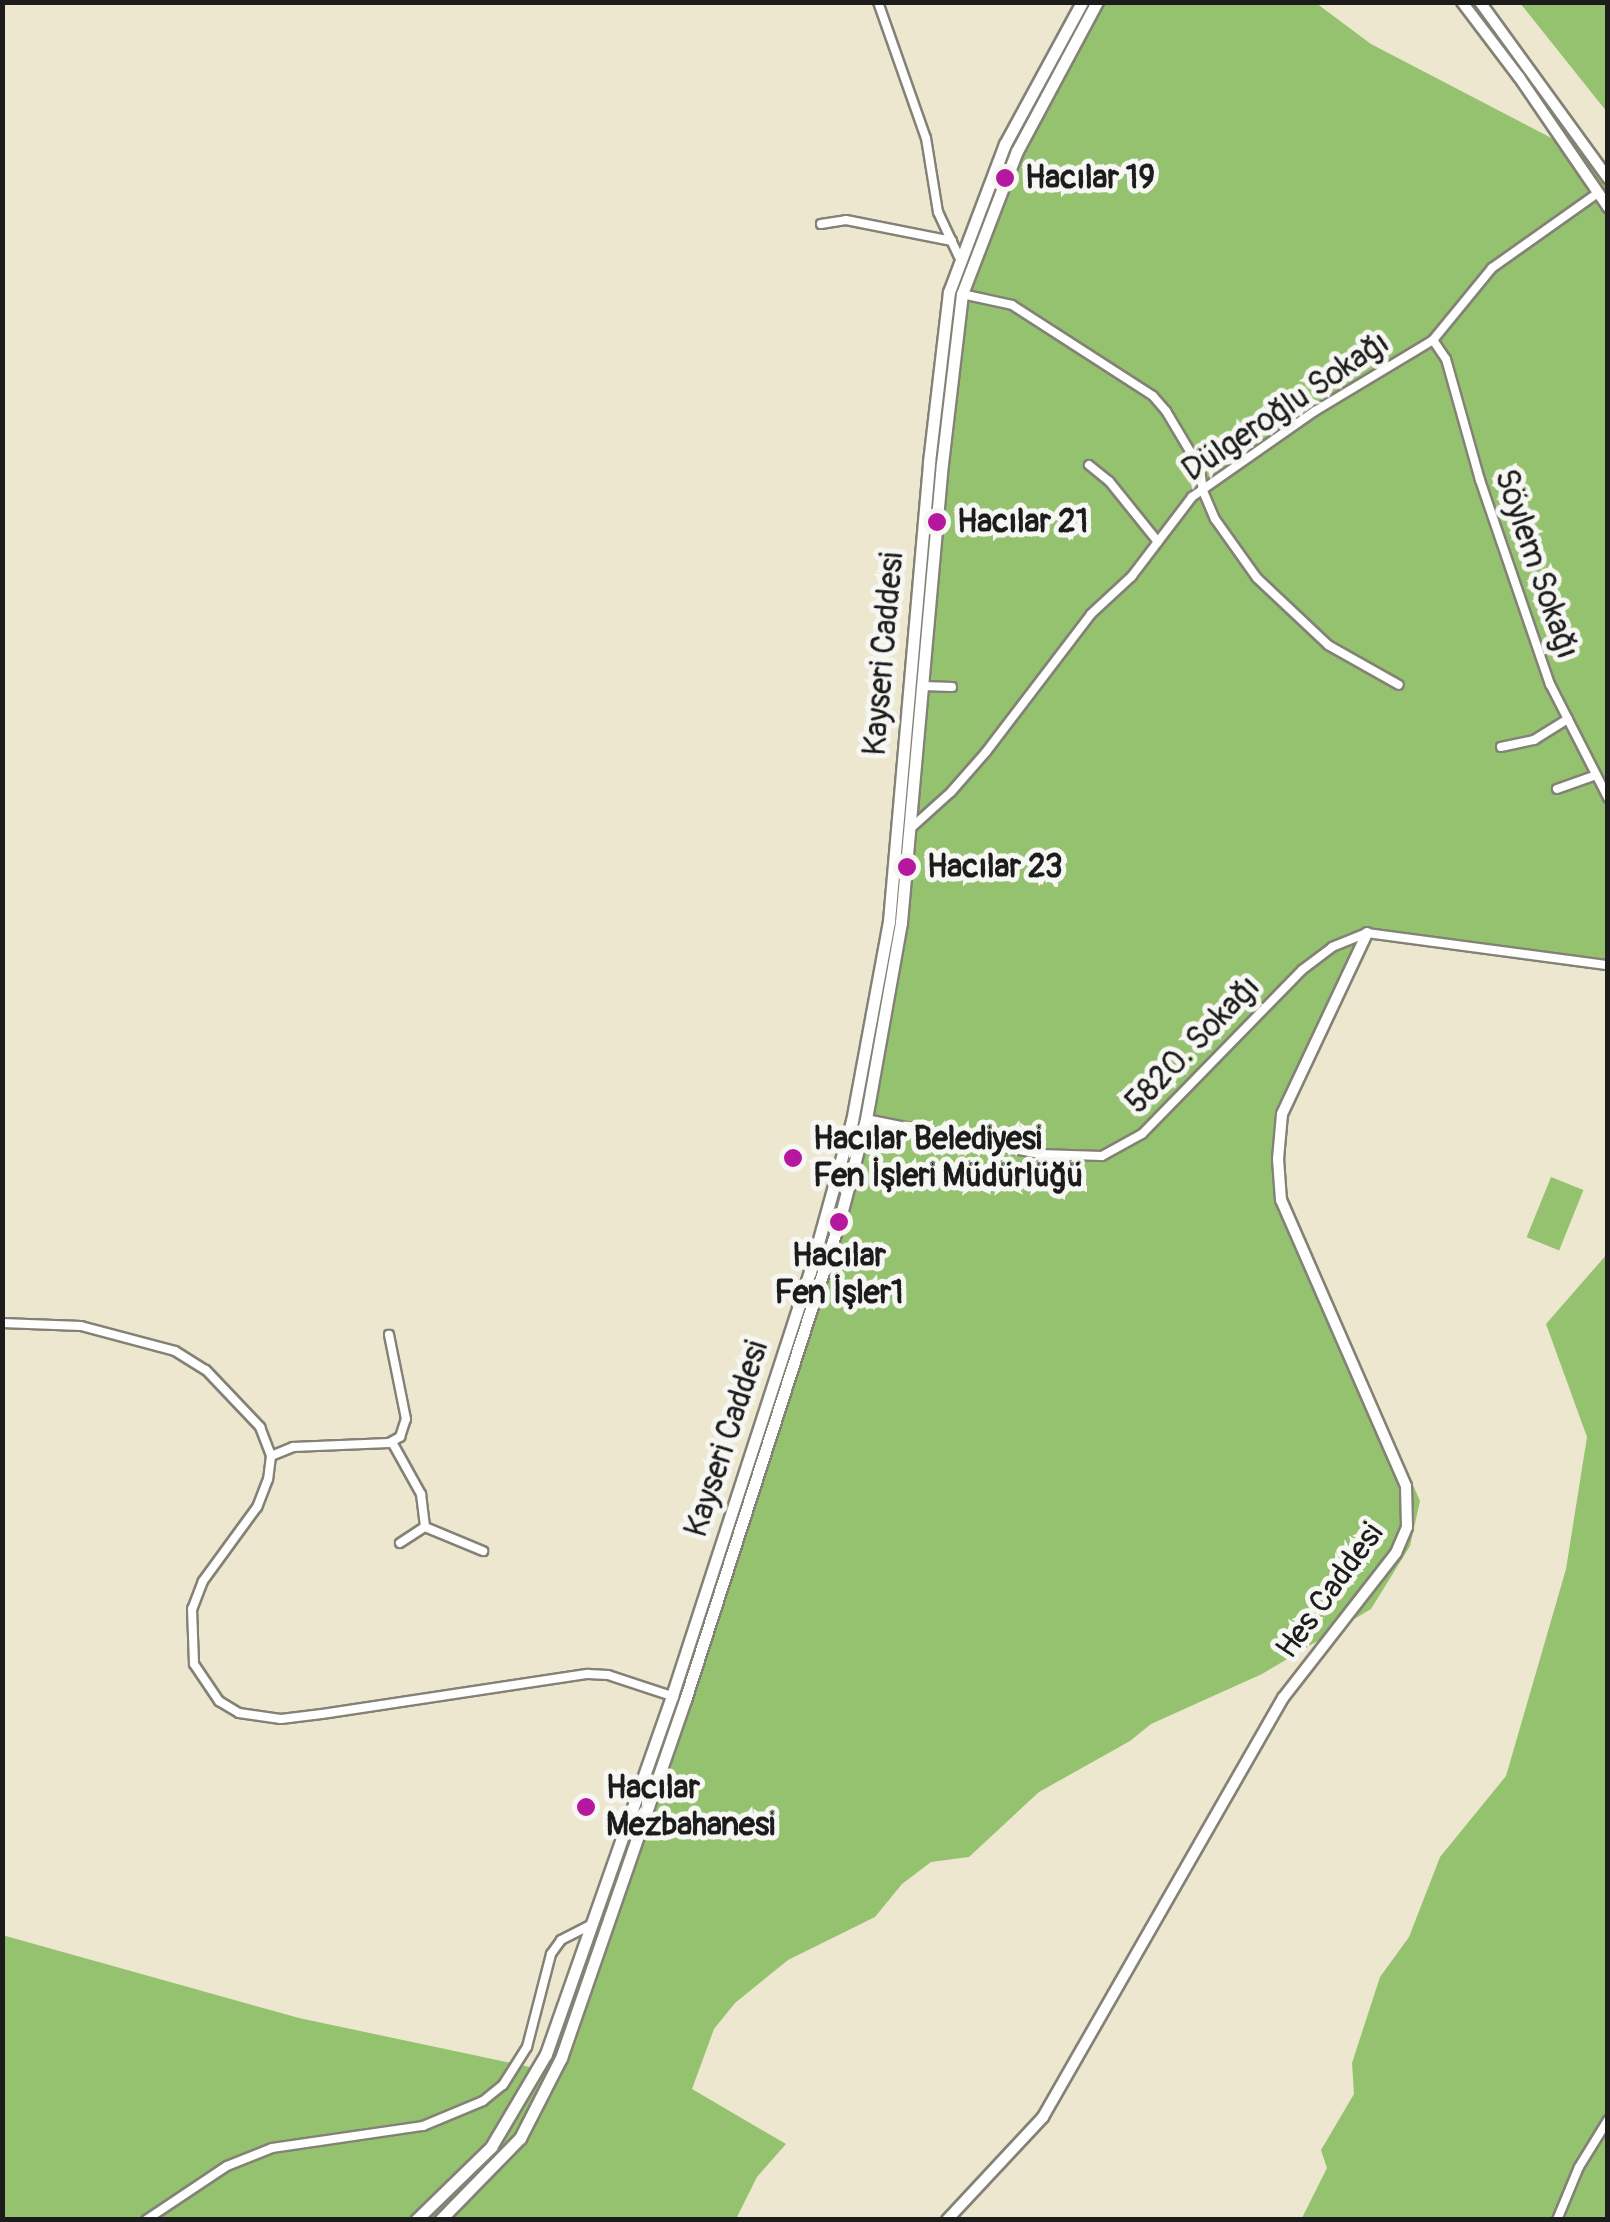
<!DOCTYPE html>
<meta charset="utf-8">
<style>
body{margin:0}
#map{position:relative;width:1610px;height:2222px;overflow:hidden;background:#ede7cf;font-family:Pangolin,sans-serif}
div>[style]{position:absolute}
.green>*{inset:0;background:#95c26f;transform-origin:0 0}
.roads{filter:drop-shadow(2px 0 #848276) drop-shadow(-2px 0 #848276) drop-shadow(0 2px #848276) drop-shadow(0 -2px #848276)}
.street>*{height:8px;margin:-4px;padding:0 4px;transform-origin:4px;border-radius:4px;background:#fff}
.secondary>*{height:10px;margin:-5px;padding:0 5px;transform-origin:5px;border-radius:5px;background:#fff}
.primary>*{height:11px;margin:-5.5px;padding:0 5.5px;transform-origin:5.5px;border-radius:5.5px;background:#fff}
.dots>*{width:28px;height:28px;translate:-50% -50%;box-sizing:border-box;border:5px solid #f6f6f2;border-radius:50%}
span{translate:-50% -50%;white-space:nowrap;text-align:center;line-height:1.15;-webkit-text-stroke:10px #f6f6f2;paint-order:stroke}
.poi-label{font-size:32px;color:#1c1c1c;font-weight:700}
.left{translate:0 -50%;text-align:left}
.street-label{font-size:32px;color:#1c1c1c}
.frame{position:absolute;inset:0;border:5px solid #1c1c1c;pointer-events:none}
</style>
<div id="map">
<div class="green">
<i style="clip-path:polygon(1085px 3px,1316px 3px,1371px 44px,1607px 167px,1607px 971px,1376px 937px,1368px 944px,1286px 1118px,1285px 1190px,1420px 1501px,1410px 1546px,1371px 1609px,1262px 1674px,1151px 1724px,1130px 1741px,1039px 1792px,969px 1857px,931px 1862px,902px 1884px,875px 1917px,788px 1960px,735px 2003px,714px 2029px,692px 2089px,786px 2144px,757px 2177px,736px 2219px,3px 2219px,2px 1935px,299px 2018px,544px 2070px,773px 1405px,843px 1177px,872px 1052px,895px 914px,952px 305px,998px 166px)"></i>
<i style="clip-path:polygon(1520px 3px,1607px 3px,1607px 112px)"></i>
<i style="left:1551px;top:1177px;width:35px;height:65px;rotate:22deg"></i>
<i style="clip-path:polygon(1607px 1254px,1607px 2219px,1301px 2220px,1327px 2168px,1321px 2150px,1354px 2094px,1352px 2063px,1380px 1977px,1409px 1937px,1440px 1857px,1506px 1776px,1566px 1569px,1587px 1437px,1546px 1324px)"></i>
</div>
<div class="roads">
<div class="street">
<i style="left:878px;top:2px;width:144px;rotate:70.6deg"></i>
<i style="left:926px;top:138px;width:75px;rotate:80.8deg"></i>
<i style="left:938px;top:212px;width:50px;rotate:65deg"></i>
<i style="left:821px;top:224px;width:25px;rotate:-9deg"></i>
<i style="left:846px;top:220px;width:108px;rotate:11.2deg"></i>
<i style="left:962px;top:294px;width:51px;rotate:12.4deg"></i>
<i style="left:1012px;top:305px;width:168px;rotate:32.8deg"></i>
<i style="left:1153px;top:396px;width:20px;rotate:49deg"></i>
<i style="left:1166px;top:411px;width:66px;rotate:59.2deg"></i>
<i style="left:1200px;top:468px;width:23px;rotate:83deg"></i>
<i style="left:1203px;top:491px;width:30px;rotate:67deg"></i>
<i style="left:1215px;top:519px;width:72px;rotate:54.6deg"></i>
<i style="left:1257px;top:578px;width:98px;rotate:43.3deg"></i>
<i style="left:1328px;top:645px;width:81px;rotate:29.4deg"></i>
<i style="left:1433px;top:340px;width:23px;rotate:56deg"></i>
<i style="left:1446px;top:359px;width:126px;rotate:74.3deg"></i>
<i style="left:1480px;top:480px;width:216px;rotate:71.1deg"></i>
<i style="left:1550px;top:684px;width:128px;rotate:63deg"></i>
<i style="left:1089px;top:465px;width:26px;rotate:39deg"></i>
<i style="left:1109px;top:481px;width:78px;rotate:51.2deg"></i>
<i style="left:923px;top:686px;width:29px;rotate:2deg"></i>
<i style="left:1501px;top:747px;width:34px;rotate:-12deg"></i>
<i style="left:1534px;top:740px;width:40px;rotate:-32deg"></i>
<i style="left:1557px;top:789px;width:41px;rotate:-19.7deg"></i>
<i style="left:911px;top:828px;width:54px;rotate:-42deg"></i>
<i style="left:951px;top:792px;width:53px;rotate:-48.8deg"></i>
<i style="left:986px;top:752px;width:173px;rotate:-52.7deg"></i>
<i style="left:1091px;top:614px;width:56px;rotate:-42.8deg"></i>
<i style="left:1132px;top:576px;width:99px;rotate:-52.8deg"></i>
<i style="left:1192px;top:497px;width:150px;rotate:-35deg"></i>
<i style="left:1315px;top:411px;width:138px;rotate:-31deg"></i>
<i style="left:1433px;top:340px;width:93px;rotate:-50.7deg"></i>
<i style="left:1492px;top:268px;width:130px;rotate:-35.3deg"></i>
<i style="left:866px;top:1119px;width:177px;rotate:11.4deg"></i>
<i style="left:1039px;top:1154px;width:63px;rotate:1.8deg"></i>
<i style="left:1102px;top:1156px;width:46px;rotate:-28.8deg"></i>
<i style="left:1142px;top:1134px;width:229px;rotate:-45.7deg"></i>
<i style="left:1302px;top:970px;width:38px;rotate:-37deg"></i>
<i style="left:1332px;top:947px;width:38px;rotate:-22deg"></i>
<i style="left:1367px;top:933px;width:243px;rotate:7.6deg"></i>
<i style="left:2px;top:1323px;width:79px;rotate:2.2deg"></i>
<i style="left:81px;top:1326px;width:97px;rotate:14.9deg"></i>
<i style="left:175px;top:1351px;width:36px;rotate:32deg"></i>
<i style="left:206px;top:1370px;width:79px;rotate:46.5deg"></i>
<i style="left:260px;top:1427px;width:31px;rotate:69deg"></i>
<i style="left:271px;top:1456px;width:23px;rotate:97deg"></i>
<i style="left:268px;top:1479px;width:30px;rotate:111deg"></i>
<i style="left:257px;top:1507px;width:92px;rotate:126.1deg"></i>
<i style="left:203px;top:1581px;width:30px;rotate:111deg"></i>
<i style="left:192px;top:1609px;width:55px;rotate:87.9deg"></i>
<i style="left:194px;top:1664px;width:45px;rotate:56deg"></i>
<i style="left:219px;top:1701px;width:23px;rotate:31deg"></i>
<i style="left:239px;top:1713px;width:42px;rotate:8.1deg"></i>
<i style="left:281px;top:1719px;width:41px;rotate:-7deg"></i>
<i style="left:322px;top:1714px;width:269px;rotate:-8.6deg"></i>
<i style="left:588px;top:1674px;width:20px;rotate:3deg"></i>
<i style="left:608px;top:1675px;width:67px;rotate:18.2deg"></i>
<i style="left:392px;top:1442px;width:60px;rotate:60.9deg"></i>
<i style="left:421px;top:1494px;width:33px;rotate:83deg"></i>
<i style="left:425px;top:1527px;width:63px;rotate:22.5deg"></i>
<i style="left:271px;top:1456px;width:24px;rotate:-22deg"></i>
<i style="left:293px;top:1447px;width:96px;rotate:-2.4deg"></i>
<i style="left:389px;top:1443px;width:13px;rotate:-29deg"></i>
<i style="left:400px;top:1437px;width:19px;rotate:-72deg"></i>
<i style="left:406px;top:1419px;width:86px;rotate:-101.4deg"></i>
<i style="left:400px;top:1543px;width:30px;rotate:-33deg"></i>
<i style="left:146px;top:2220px;width:97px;rotate:-33.7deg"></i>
<i style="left:227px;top:2166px;width:48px;rotate:-21.8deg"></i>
<i style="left:272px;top:2148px;width:153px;rotate:-8.3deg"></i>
<i style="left:423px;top:2126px;width:65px;rotate:-22.6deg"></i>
<i style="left:483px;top:2101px;width:26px;rotate:-39deg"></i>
<i style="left:503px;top:2085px;width:45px;rotate:-57.7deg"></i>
<i style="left:527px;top:2047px;width:96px;rotate:-75.5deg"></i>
<i style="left:551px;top:1954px;width:17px;rotate:-54deg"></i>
<i style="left:561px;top:1940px;width:34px;rotate:-27deg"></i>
<i style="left:1557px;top:2220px;width:57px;rotate:-67.5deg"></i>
<i style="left:1579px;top:2167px;width:55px;rotate:-58.3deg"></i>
</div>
<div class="secondary">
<i style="left:1462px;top:2px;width:94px;rotate:52.8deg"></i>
<i style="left:1519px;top:77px;width:158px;rotate:55.6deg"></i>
<i style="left:1480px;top:2px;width:218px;rotate:54deg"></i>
<i style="left:947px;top:2220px;width:141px;rotate:-47deg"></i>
<i style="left:1043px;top:2117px;width:483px;rotate:-60.2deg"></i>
<i style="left:1283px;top:1698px;width:184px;rotate:-52.1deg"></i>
<i style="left:1396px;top:1553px;width:28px;rotate:-67deg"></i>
<i style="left:1407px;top:1527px;width:41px;rotate:-91.4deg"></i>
<i style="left:1406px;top:1486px;width:312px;rotate:-113.6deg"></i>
<i style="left:1281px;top:1200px;width:41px;rotate:-94.2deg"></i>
<i style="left:1278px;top:1159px;width:45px;rotate:-84.9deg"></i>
<i style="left:1282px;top:1114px;width:200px;rotate:-64.8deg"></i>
</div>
<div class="primary">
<i style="left:416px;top:2220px;width:105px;rotate:-44.2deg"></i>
<i style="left:491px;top:2147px;width:108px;rotate:-59.4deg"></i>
<i style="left:546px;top:2054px;width:380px;rotate:-70.6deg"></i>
<i style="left:672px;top:1696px;width:446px;rotate:-72deg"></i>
<i style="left:810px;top:1272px;width:157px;rotate:-74.5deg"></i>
<i style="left:852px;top:1121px;width:203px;rotate:-79.5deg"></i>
<i style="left:889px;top:921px;width:461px;rotate:-85deg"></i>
<i style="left:929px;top:462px;width:171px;rotate:-83.3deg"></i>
<i style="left:949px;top:292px;width:158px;rotate:-69.3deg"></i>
<i style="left:1005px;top:144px;width:162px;rotate:-61.5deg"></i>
<i style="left:440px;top:2220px;width:115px;rotate:-45.7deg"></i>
<i style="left:520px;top:2138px;width:90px;rotate:-62.9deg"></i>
<i style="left:561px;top:2058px;width:379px;rotate:-70.9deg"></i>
<i style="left:685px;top:1700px;width:502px;rotate:-72.14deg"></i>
<i style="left:839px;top:1222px;width:106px;rotate:-75.3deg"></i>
<i style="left:866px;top:1119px;width:200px;rotate:-79.9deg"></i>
<i style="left:901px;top:922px;width:460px;rotate:-84.9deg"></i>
<i style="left:942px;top:464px;width:171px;rotate:-83.3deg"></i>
<i style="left:962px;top:294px;width:153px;rotate:-69deg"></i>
<i style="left:1017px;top:151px;width:169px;rotate:-61.8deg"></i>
</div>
</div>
<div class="dots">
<i style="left:1005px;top:178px;background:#b5179e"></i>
<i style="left:937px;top:522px;background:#b5179e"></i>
<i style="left:907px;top:867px;background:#b5179e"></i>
<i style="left:793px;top:1158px;background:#b5179e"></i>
<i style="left:839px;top:1222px;background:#b5179e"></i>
<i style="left:586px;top:1807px;background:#b5179e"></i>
</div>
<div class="poi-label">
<span class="left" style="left:1025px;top:178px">Hacılar 19</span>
<span class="left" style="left:957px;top:522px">Hacılar 21</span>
<span class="left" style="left:927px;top:867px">Hacılar 23</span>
<span class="left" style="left:813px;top:1158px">Hacılar Belediyesi<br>Fen İşleri Müdürlüğü</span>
<span style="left:839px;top:1275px">Hacılar<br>Fen İşler1</span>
<span class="left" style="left:606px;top:1807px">Hacılar<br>Mezbahanesi</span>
</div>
<div class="street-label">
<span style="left:1286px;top:407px;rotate:-34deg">Dülgeroğlu Sokağı</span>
<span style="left:1536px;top:564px;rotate:71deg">Söylem Sokağı</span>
<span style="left:884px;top:654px;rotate:-85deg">Kayseri Caddesi</span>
<span style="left:1193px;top:1045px;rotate:-46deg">5820. Sokağı</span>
<span style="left:727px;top:1439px;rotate:-72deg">Kayseri Caddesi</span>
<span style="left:1330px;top:1591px;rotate:-54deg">Hes Caddesi</span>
</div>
<div class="frame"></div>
</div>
